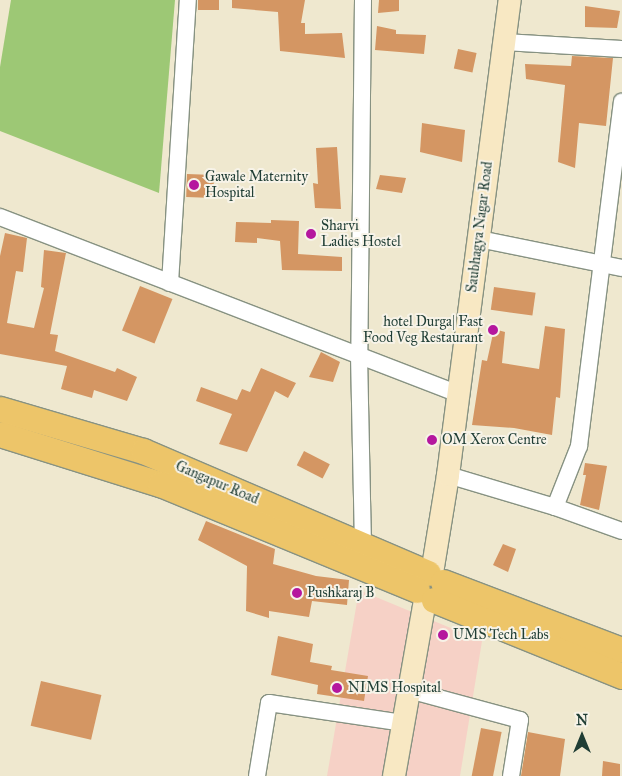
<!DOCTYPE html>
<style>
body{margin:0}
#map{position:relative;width:622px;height:776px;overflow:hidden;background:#efe8cf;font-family:"IM FELL Great Primer",serif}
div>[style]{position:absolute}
.built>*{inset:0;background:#f6d1c6}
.green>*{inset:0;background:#9dc875}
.building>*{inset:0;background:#d49663;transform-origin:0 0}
.roads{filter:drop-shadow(1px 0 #879282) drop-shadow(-1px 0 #879282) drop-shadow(0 1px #879282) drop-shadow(0 -1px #879282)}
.street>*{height:16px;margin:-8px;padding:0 8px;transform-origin:8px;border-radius:8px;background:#fff}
.secondary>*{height:22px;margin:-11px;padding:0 11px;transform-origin:11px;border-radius:11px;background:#f8e8c3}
.primary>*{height:25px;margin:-12.5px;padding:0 12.5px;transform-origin:12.5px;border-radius:12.5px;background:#edc569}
.dots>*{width:14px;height:14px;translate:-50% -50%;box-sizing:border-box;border:2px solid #f7f3e8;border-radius:50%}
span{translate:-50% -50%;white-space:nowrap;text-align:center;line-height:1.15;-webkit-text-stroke:4px #f7f3e8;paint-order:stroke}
.poi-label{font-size:14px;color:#1f3d34}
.left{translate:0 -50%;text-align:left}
.right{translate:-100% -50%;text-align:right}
.street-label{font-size:14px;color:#1f3d34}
.north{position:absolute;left:557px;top:711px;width:50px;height:50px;-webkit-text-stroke:4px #f7f3e8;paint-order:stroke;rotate:0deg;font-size:14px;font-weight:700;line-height:20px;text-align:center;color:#1f3d34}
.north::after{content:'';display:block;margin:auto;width:18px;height:22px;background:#1f3d34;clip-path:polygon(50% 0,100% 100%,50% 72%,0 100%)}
</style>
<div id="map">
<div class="built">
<i style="clip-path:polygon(359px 590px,482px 641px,460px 776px,327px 776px)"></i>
</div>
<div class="green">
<i style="clip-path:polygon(11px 0,175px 0,159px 193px,0 131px,0 67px)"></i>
</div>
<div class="building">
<i style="left:198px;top:0;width:21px;height:10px"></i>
<i style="clip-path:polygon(232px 0,305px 0,301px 23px,305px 23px,305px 34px,342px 33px,345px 58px,280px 51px,278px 12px,232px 8px)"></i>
<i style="clip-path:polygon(379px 0,399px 0,399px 11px,378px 13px)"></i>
<i style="clip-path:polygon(585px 6px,620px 11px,617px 28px,585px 27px)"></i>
<i style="clip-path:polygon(377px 26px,396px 30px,396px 34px,426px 35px,424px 54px,375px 50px)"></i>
<i style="left:458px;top:49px;width:19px;height:20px;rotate:12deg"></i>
<i style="clip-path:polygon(572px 56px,613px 58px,606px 126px,579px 123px,575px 168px,558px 162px,565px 85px,526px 79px,525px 64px,571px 66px)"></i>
<i style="clip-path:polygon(422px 123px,465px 130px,462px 162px,420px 152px)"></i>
<i style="clip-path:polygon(337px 147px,341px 209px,315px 208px,313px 183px,318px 184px,316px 148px)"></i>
<i style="left:187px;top:174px;width:27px;height:23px;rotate:2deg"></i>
<i style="clip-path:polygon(380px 175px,406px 178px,402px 193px,376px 189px)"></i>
<i style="clip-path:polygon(271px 220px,299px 221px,298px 254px,342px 257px,342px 271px,282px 270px,280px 241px,257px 238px,257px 243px,235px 242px,236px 222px,271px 223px)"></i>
<i style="clip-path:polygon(5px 233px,27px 238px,23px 272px,16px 271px,7px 323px,34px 328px,44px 288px,41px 287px,44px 250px,66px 253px,50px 334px,58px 335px,55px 351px,115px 372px,117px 368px,137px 377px,127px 401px,94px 390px,92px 398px,61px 389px,67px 366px,0 354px,0 256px)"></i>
<i style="left:140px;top:286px;width:35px;height:48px;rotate:22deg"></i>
<i style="left:494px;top:287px;width:42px;height:23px;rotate:8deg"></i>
<i style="clip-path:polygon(545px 326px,565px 329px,560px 398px,556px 397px,552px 435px,514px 428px,472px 425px,482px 360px,487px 361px,494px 329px,505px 332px,502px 363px,539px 369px)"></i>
<i style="clip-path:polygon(321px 352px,340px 362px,333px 382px,309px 377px)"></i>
<i style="clip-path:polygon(261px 368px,296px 383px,288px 398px,275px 391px,247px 452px,219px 444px,232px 414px,196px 401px,201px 387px,237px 400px,242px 389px,250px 392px)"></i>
<i style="left:304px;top:451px;width:29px;height:16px;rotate:27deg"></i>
<i style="clip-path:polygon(585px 463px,607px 466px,599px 510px,580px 505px,586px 475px,583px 475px)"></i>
<i style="clip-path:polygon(206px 521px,275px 549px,273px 564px,316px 576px,349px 580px,347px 605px,312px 601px,309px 617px,269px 611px,269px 618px,246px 611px,247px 566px,198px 540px)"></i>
<i style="clip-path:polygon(503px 544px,516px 549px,508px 572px,493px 565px)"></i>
<i style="clip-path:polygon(278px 636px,313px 644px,310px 662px,332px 666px,331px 670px,368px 676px,364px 701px,317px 694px,318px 685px,271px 675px)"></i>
<i style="left:41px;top:681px;width:62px;height:46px;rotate:13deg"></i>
<i style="left:481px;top:728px;width:21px;height:49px;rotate:11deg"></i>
<i style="clip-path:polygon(528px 732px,565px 739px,560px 776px,521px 776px)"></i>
<i style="clip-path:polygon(603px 761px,620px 764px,620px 776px,602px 776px)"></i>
</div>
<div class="roads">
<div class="street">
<i style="left:363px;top:0;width:355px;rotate:90.6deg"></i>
<i style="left:359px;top:355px;width:189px;rotate:88.8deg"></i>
<i style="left:504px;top:42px;width:118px;rotate:3.4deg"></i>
<i style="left:0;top:217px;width:492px;rotate:21.1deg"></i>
<i style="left:479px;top:239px;width:146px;rotate:11.5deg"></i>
<i style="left:170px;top:283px;width:284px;rotate:-86.4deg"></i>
<i style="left:448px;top:475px;width:112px;rotate:16.7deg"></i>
<i style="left:555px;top:507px;width:66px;rotate:-68.5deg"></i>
<i style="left:579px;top:446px;width:347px;rotate:-82.9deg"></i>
<i style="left:555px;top:507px;width:71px;rotate:19.7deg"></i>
<i style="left:409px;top:690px;width:115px;rotate:15.1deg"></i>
<i style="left:520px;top:720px;width:57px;rotate:99.1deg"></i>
<i style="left:257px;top:776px;width:74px;rotate:-80.7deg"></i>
<i style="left:269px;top:703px;width:135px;rotate:8.5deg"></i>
</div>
<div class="secondary">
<i style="left:432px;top:573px;width:99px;rotate:-80.7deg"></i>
<i style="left:448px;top:475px;width:479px;rotate:-82.6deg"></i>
<i style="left:394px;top:776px;width:179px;rotate:-80deg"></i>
</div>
<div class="primary">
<i style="left:0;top:409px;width:149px;rotate:16.4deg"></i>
<i style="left:143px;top:451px;width:310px;rotate:23.2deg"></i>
<i style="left:0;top:434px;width:168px;rotate:17.4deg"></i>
<i style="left:160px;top:484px;width:278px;rotate:22.4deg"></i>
<i style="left:443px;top:582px;width:191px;rotate:20.8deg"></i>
<i style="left:434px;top:600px;width:203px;rotate:22deg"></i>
</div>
</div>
<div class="dots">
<i style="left:194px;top:185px;background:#b5179e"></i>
<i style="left:311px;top:234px;background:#b5179e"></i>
<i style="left:493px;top:330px;background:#b5179e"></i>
<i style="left:432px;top:440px;background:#b5179e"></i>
<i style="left:297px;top:593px;background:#b5179e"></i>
<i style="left:443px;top:635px;background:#b5179e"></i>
<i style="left:337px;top:688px;background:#b5179e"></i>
</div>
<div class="poi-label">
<span class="left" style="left:205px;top:185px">Gawale Maternity<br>Hospital</span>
<span class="left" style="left:321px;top:234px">Sharvi<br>Ladies Hostel</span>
<span class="right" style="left:483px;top:330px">hotel Durga| Fast<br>Food Veg Restaurant</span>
<span class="left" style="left:442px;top:440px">OM Xerox Centre</span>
<span class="left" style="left:307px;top:593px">Pushkaraj B</span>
<span class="left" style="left:453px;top:635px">UMS Tech Labs</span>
<span class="left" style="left:348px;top:688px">NIMS Hospital</span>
</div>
<div class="street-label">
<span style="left:480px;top:227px;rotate:-83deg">Saubhagya Nagar Road</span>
<span style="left:217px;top:483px;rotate:23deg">Gangapur Road</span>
</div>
<div class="north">N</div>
</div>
